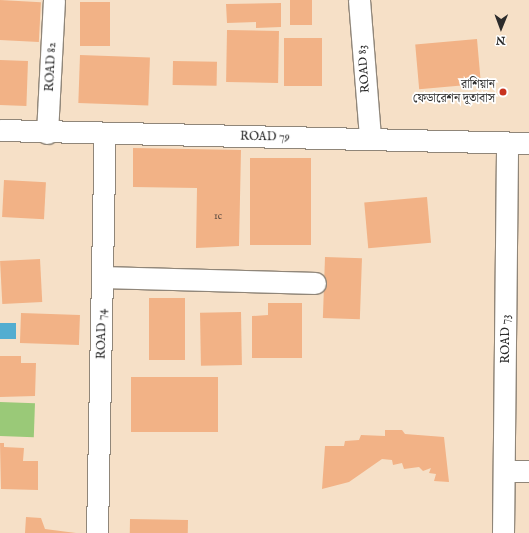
<!DOCTYPE html>
<meta charset="utf-8">
<style>
body{margin:0}
#map{position:relative;width:529px;height:533px;overflow:hidden;background:#f6e0c7;font-family:"IM FELL English","Noto Serif Bengali",serif}
div>[style]{position:absolute}
.green>*{inset:0;background:#9ac978;transform-origin:0 0}
.water>*{inset:0;background:#53add0;transform-origin:0 0}
.building>*{inset:0;background:#f2b286;transform-origin:0 0}
.roads{filter:drop-shadow(1px 0 #908679) drop-shadow(-1px 0 #908679) drop-shadow(0 1px #908679) drop-shadow(0 -1px #908679)}
.minor>*{height:21px;margin:-10.5px;padding:0 10.5px;transform-origin:10.5px;border-radius:10.5px;background:#fff}
.dots>*{width:11px;height:11px;translate:-50% -50%;box-sizing:border-box;border:2px solid #fff;border-radius:50%}
span{translate:-50% -50%;white-space:nowrap;text-align:center;line-height:1.15;-webkit-text-stroke:3.5px #fff;paint-order:stroke}
.number-label{font-size:10px;color:#5d4d42}
.number-label span{-webkit-text-stroke-width:0}
.street-label{font-size:12px;color:#2b2b2b}
.poi-label{font-size:12px;color:#2b2b2b}
.right{translate:-100% -50%;text-align:right}
.north{position:absolute;left:481px;top:8px;width:40px;height:40px;-webkit-text-stroke:3px #fff;paint-order:stroke;rotate:181deg;font-size:11px;font-weight:700;line-height:16px;text-align:center;color:#2b2b2b}
.north::after{content:'';display:block;margin:auto;width:14px;height:18px;background:#2b2b2b;clip-path:polygon(50% 0,100% 100%,50% 72%,0 100%)}
</style>
<div id="map">
<div class="green">
<i style="left:0;top:402px;width:35px;height:34px;rotate:2deg"></i>
</div>
<div class="water">
<i style="left:0;top:323px;width:16px;height:16px"></i>
</div>
<div class="building">
<i style="left:0;top:0;width:41px;height:40px;rotate:3deg"></i>
<i style="left:290px;top:0;width:22px;height:25px"></i>
<i style="left:80px;top:2px;width:30px;height:44px"></i>
<i style="clip-path:polygon(281px 3px,281px 27px,256px 28px,256px 22px,227px 23px,226px 4px)"></i>
<i style="left:227px;top:30px;width:52px;height:52px;rotate:1deg"></i>
<i style="left:284px;top:38px;width:38px;height:48px"></i>
<i style="left:477px;top:39px;width:45px;height:62px;rotate:85deg"></i>
<i style="left:80px;top:55px;width:70px;height:48px;rotate:2deg"></i>
<i style="left:0;top:60px;width:28px;height:45px;rotate:2deg"></i>
<i style="left:173px;top:61px;width:44px;height:24px;rotate:1deg"></i>
<i style="clip-path:polygon(133px 148px,241px 150px,239px 246px,196px 248px,197px 188px,133px 187px)"></i>
<i style="left:250px;top:158px;width:61px;height:87px"></i>
<i style="left:4px;top:180px;width:42px;height:37px;rotate:3deg"></i>
<i style="left:427px;top:197px;width:46px;height:63px;rotate:85deg"></i>
<i style="left:325px;top:257px;width:37px;height:61px;rotate:2deg"></i>
<i style="left:40px;top:259px;width:43px;height:40px;rotate:87deg"></i>
<i style="left:149px;top:298px;width:36px;height:62px"></i>
<i style="clip-path:polygon(268px 303px,302px 303px,302px 358px,252px 358px,252px 316px,268px 315px)"></i>
<i style="left:241px;top:312px;width:53px;height:41px;rotate:89deg"></i>
<i style="left:21px;top:313px;width:59px;height:30px;rotate:2deg"></i>
<i style="clip-path:polygon(0 356px,21px 356px,21px 363px,36px 363px,35px 396px,0 397px)"></i>
<i style="left:218px;top:377px;width:55px;height:87px;rotate:90deg"></i>
<i style="clip-path:polygon(385px 430px,402px 430px,405px 434px,444px 437px,449px 482px,434px 481px,436px 474px,429px 473px,431px 468px,423px 471px,419px 467px,404px 469px,402px 463px,393px 465px,392px 460px,382px 459px,349px 482px,322px 489px,325px 446px,344px 446px,345px 441px,359px 440px,361px 435px,385px 436px)"></i>
<i style="clip-path:polygon(0 443px,4px 443px,4px 447px,24px 448px,23px 461px,38px 461px,38px 490px,1px 489px)"></i>
<i style="clip-path:polygon(26px 517px,41px 518px,45px 529px,76px 533px,25px 533px)"></i>
<i style="left:130px;top:519px;width:58px;height:14px;rotate:1deg"></i>
</div>
<div class="roads">
<div class="minor">
<i style="left:359px;top:0;width:138px;rotate:85.4deg"></i>
<i style="left:0;top:130px;width:529px;rotate:1.41deg"></i>
<i style="left:47px;top:133px;width:133px;rotate:-87deg"></i>
<i style="left:103px;top:277px;width:212px;rotate:1.6deg"></i>
<i style="left:505px;top:471px;width:24px"></i>
<i style="left:97px;top:533px;width:399px;rotate:-88.9deg"></i>
<i style="left:503px;top:533px;width:389px;rotate:-89.4deg"></i>
</div>
</div>
<div class="dots">
<i style="left:503px;top:92px;background:#c8321e"></i>
</div>
<div class="number-label">
<span style="left:218px;top:217px">1c</span>
</div>
<div class="street-label">
<span style="left:51px;top:67px;rotate:-87deg">ROAD 82</span>
<span style="left:364px;top:69px;rotate:-94deg">ROAD 83</span>
<span style="left:265px;top:137px;rotate:1deg">ROAD 79</span>
<span style="left:102px;top:334px;rotate:-89deg">ROAD 74</span>
<span style="left:506px;top:339px;rotate:-90deg">ROAD 73</span>
</div>
<div class="poi-label">
<span class="right" style="left:495px;top:92px">রাশিয়ান<br>ফেডারেশন দূতাবাস</span>
</div>
<div class="north">N</div>
</div>
